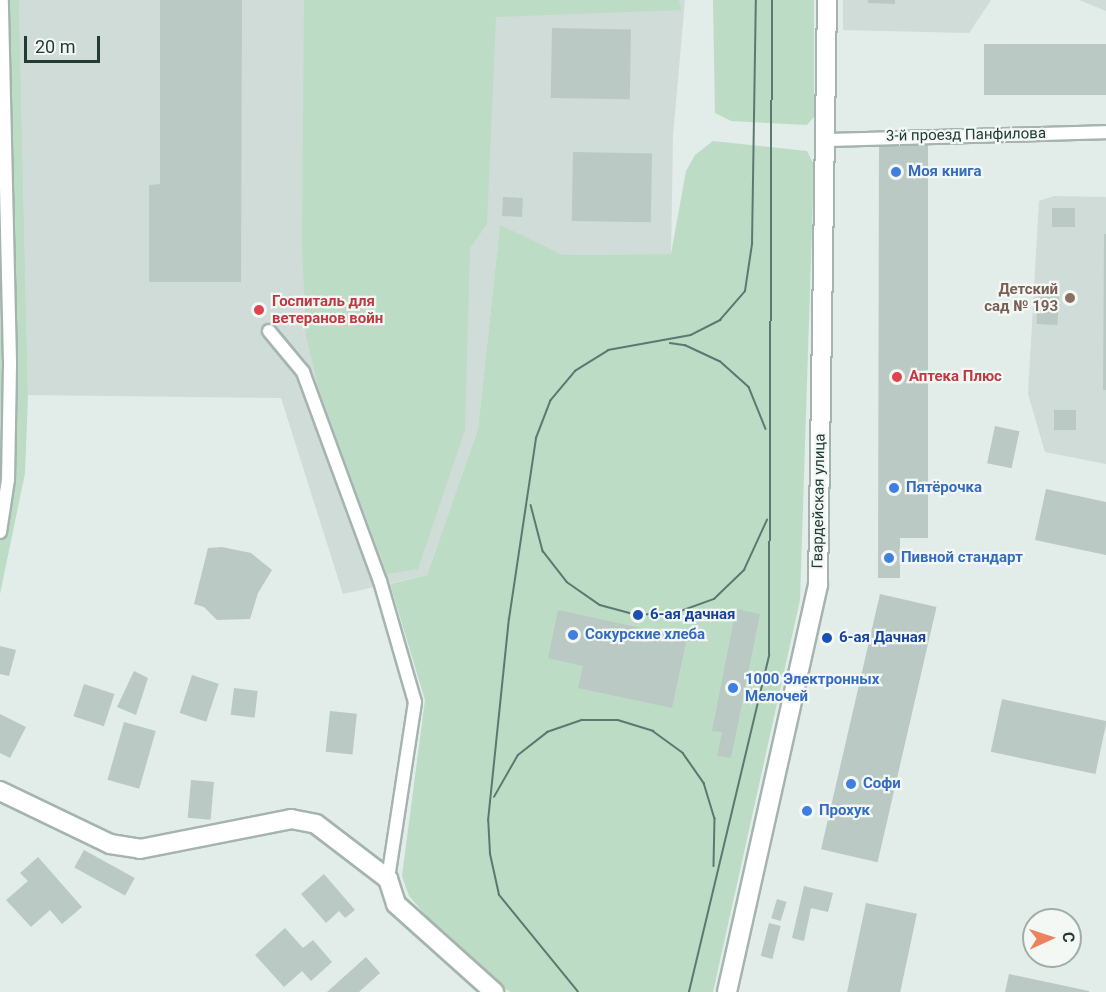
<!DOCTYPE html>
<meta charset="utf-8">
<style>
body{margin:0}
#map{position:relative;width:1106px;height:992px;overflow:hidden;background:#e2ece8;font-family:Roboto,sans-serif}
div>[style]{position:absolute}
.built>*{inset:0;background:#d0dcd7}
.green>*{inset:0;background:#bcdcc5}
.building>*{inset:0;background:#bac9c4;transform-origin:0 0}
.roads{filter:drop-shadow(2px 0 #a5b4af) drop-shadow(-2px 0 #a5b4af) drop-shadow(0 2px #a5b4af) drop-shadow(0 -2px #a5b4af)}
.lane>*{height:12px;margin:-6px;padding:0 6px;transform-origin:6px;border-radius:6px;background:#fff}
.street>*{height:18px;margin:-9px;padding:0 9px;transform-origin:9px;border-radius:9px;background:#fff}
.secondary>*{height:18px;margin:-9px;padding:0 9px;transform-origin:9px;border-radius:9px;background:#fff}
.tram>*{height:1.5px;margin:-0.75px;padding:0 0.75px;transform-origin:0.75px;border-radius:0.75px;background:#5d7871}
.dots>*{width:16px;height:16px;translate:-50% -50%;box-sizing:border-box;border:3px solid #f3f8f5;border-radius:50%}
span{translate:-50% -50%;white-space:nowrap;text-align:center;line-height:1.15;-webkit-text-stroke:4.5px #f3f8f5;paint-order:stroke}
.street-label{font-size:15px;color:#233c36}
.shop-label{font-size:15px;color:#366cbe;font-weight:700}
.left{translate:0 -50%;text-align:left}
.education-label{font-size:15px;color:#785e54;font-weight:700}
.right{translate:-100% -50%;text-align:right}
.health-label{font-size:15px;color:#be3a42;font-weight:700}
.transit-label{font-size:15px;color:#164399;font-weight:700}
.north{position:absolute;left:1022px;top:908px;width:60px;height:60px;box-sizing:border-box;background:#f3f8f5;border:2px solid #a0ada9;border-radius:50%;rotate:87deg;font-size:16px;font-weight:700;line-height:24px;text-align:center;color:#233c36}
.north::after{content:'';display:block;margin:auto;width:21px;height:27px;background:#ed825f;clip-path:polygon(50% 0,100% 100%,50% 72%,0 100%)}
.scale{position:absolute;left:24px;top:36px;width:76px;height:27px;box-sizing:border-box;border:3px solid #233c36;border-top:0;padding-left:8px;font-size:18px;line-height:21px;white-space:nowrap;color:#233c36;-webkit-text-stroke:4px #f3f8f5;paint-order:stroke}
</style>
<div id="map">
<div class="built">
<i style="clip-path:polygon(19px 0,685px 0,673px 136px,671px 254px,563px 255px,500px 226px,478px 429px,427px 575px,343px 594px,281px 398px,28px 395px)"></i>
<i style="clip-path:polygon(843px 0,991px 0,969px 33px,843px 30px)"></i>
<i style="clip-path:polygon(1079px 0,1106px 0,1106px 11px)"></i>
<i style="clip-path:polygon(1054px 196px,1106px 197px,1106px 464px,1045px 452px,1028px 394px,1039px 201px)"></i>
</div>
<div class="green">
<i style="clip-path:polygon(0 0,19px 0,28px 395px,25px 473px,0 594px)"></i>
<i style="clip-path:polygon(304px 0,679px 0,681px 10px,496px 17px,487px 224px,470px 248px,465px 430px,418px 569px,387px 574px,319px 390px,306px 336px,302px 245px)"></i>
<i style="clip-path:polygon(713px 0,814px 0,814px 117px,807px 125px,731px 121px,715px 113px)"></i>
<i style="clip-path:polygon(713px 141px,807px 151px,814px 165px,800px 600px,713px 992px,510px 992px,466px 962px,409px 896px,402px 876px,425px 700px,390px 584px,427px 575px,478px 429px,500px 225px,563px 255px,671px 254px,686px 171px,695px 155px)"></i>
</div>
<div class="building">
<i style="clip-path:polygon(160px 0,242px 0,241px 282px,149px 282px,149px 185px,160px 184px)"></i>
<i style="clip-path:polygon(868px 0,895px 0,895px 4px,868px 3px)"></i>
<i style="left:552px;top:28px;width:79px;height:70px;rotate:1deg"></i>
<i style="left:1106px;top:44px;width:51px;height:122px;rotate:90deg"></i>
<i style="clip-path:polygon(928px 143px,928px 538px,900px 538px,900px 578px,878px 578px,879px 144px)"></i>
<i style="left:573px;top:152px;width:79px;height:69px;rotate:1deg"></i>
<i style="left:503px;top:197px;width:20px;height:19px;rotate:3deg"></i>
<i style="left:1052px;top:208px;width:23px;height:19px"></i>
<i style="clip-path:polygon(1104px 234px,1106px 234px,1106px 390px,1103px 390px)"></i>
<i style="left:1038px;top:294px;width:21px;height:30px;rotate:3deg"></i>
<i style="left:1054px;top:410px;width:22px;height:20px"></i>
<i style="left:995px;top:426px;width:25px;height:38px;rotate:12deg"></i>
<i style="clip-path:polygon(1046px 489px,1106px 502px,1106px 555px,1035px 540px)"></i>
<i style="clip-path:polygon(222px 547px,251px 553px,272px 570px,258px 593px,250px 619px,217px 620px,204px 607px,194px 604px,208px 548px)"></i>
<i style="left:880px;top:594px;width:58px;height:262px;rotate:13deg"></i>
<i style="clip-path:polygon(736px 609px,760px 614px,731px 758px,717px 756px,722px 732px,712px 731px)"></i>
<i style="clip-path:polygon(558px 610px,687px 638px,672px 708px,578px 688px,583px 666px,548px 658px)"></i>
<i style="clip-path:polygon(0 646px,16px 650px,9px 676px,0 674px)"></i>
<i style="clip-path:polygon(134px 671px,148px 678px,136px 715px,117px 707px)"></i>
<i style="left:192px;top:675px;width:28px;height:40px;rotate:18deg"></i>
<i style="left:84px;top:684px;width:32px;height:34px;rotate:18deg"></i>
<i style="left:234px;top:688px;width:24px;height:27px;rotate:7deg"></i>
<i style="left:1002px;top:699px;width:107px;height:54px;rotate:12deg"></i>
<i style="left:330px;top:711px;width:27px;height:41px;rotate:6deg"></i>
<i style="clip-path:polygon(0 714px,26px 727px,10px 758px,0 753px)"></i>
<i style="left:124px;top:722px;width:33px;height:60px;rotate:16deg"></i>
<i style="left:191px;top:780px;width:23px;height:38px;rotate:5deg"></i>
<i style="left:84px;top:850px;width:58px;height:20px;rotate:29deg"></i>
<i style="clip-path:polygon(38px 857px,82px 907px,62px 924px,50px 910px,31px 927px,6px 900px,28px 881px,20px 873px)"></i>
<i style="clip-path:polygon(324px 874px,355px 910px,345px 918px,339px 911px,326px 923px,301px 894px)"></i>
<i style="clip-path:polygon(804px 886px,833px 893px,828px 912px,811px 908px,804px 941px,792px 938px)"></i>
<i style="left:777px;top:899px;width:10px;height:20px;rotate:17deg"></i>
<i style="left:866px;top:903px;width:52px;height:91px;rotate:12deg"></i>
<i style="left:769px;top:923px;width:12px;height:34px;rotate:14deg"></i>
<i style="clip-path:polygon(285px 928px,303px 948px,313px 940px,332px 962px,311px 981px,302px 971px,284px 987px,255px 955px)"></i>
<i style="clip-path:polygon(366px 957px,380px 973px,359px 992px,327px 992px)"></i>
<i style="clip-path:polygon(1009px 974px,1089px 991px,1089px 992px,1005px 992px)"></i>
</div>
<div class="roads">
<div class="lane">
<i style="left:826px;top:140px;width:280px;rotate:-1.6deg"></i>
<i style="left:269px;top:331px;width:53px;rotate:50.3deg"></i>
<i style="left:303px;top:372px;width:223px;rotate:69.8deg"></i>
<i style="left:380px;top:581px;width:126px;rotate:73.9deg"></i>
<i style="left:415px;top:702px;width:179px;rotate:98.7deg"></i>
<i style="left:0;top:532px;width:53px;rotate:-81.3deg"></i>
<i style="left:8px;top:480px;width:118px;rotate:-89deg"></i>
<i style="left:10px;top:362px;width:362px;rotate:-91.3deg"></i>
</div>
<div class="street">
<i style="left:0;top:791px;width:122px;rotate:25.7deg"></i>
<i style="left:110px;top:844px;width:30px;rotate:9deg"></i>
<i style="left:140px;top:849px;width:154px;rotate:-11.2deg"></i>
<i style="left:291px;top:819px;width:25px;rotate:11deg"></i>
<i style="left:316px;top:824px;width:91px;rotate:37.4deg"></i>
<i style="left:388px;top:879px;width:26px;rotate:72deg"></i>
<i style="left:396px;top:904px;width:132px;rotate:41.9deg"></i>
</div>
<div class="secondary">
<i style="left:727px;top:992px;width:417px;rotate:-77.4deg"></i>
<i style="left:818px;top:585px;width:585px;rotate:-89.12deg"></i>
</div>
</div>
<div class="tram">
<i style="left:670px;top:343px;width:15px;rotate:8deg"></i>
<i style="left:685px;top:345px;width:38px;rotate:25deg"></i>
<i style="left:720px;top:361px;width:39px;rotate:42deg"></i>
<i style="left:749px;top:387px;width:45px;rotate:68deg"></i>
<i style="left:531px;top:505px;width:48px;rotate:75.4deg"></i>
<i style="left:543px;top:551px;width:39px;rotate:52deg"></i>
<i style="left:567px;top:582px;width:40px;rotate:34.9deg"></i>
<i style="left:600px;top:605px;width:39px;rotate:15deg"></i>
<i style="left:638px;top:615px;width:40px;rotate:-4.3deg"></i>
<i style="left:678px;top:612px;width:38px;rotate:-20deg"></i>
<i style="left:714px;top:599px;width:42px;rotate:-44deg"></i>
<i style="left:744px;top:570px;width:55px;rotate:-65.3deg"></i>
<i style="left:494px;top:797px;width:48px;rotate:-60.3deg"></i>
<i style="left:518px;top:755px;width:37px;rotate:-38deg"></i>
<i style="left:547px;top:732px;width:37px;rotate:-19deg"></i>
<i style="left:582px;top:720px;width:36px"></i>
<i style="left:618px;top:720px;width:37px;rotate:17deg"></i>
<i style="left:653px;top:731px;width:37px;rotate:36deg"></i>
<i style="left:683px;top:753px;width:37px;rotate:55deg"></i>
<i style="left:704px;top:783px;width:37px;rotate:73deg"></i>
<i style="left:715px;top:818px;width:48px;rotate:91.2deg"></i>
<i style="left:578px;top:992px;width:125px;rotate:-129.2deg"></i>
<i style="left:499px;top:895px;width:42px;rotate:-102.4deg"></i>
<i style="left:490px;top:854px;width:33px;rotate:-93deg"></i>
<i style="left:488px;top:821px;width:203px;rotate:-84.1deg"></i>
<i style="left:509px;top:619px;width:183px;rotate:-81.5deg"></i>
<i style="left:536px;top:438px;width:40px;rotate:-69deg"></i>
<i style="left:550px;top:401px;width:39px;rotate:-50deg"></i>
<i style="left:575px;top:371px;width:39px;rotate:-32deg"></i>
<i style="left:608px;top:350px;width:84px;rotate:-10.2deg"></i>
<i style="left:691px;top:335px;width:33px;rotate:-27deg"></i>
<i style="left:720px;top:320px;width:38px;rotate:-49deg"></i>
<i style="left:745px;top:291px;width:48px;rotate:-81.5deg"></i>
<i style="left:752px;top:244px;width:244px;rotate:-89.1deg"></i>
<i style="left:689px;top:992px;width:346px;rotate:-76.6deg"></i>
<i style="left:769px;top:655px;width:655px;rotate:-89.74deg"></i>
</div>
<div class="dots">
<i style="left:896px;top:172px;background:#3f7fe0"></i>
<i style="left:1070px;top:298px;background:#8d6e63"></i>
<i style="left:259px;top:310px;background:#e0444e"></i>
<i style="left:897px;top:377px;background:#e0444e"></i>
<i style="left:894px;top:488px;background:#3f7fe0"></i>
<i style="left:889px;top:558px;background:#3f7fe0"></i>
<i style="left:638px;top:615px;background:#1a4fb4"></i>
<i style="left:573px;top:635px;background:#3f7fe0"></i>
<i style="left:827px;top:638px;background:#1a4fb4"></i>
<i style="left:733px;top:688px;background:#3f7fe0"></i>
<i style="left:851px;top:784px;background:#3f7fe0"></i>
<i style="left:807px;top:811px;background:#3f7fe0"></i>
</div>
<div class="street-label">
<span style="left:966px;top:135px;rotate:-1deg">3-й проезд Панфилова</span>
<span style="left:819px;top:501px;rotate:-89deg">Гвардейская улица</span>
</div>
<div class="shop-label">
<span class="left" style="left:908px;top:172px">Моя книга</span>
<span class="left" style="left:906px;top:488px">Пятёрочка</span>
<span class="left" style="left:901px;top:558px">Пивной стандарт</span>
<span class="left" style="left:585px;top:635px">Сокурские хлеба</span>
<span class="left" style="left:745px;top:688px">1000 Электронных<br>Мелочей</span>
<span class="left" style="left:863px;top:784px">Софи</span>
<span class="left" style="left:819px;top:811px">Прохук</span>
</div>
<div class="education-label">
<span class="right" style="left:1058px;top:298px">Детский<br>сад № 193</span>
</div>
<div class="health-label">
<span class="left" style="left:272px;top:310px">Госпиталь для<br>ветеранов войн</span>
<span class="left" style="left:909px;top:377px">Аптека Плюс</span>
</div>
<div class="transit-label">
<span class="left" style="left:650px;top:615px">6-ая дачная</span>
<span class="left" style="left:839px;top:638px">6-ая Дачная</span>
</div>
<div class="north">С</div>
<div class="scale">20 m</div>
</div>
